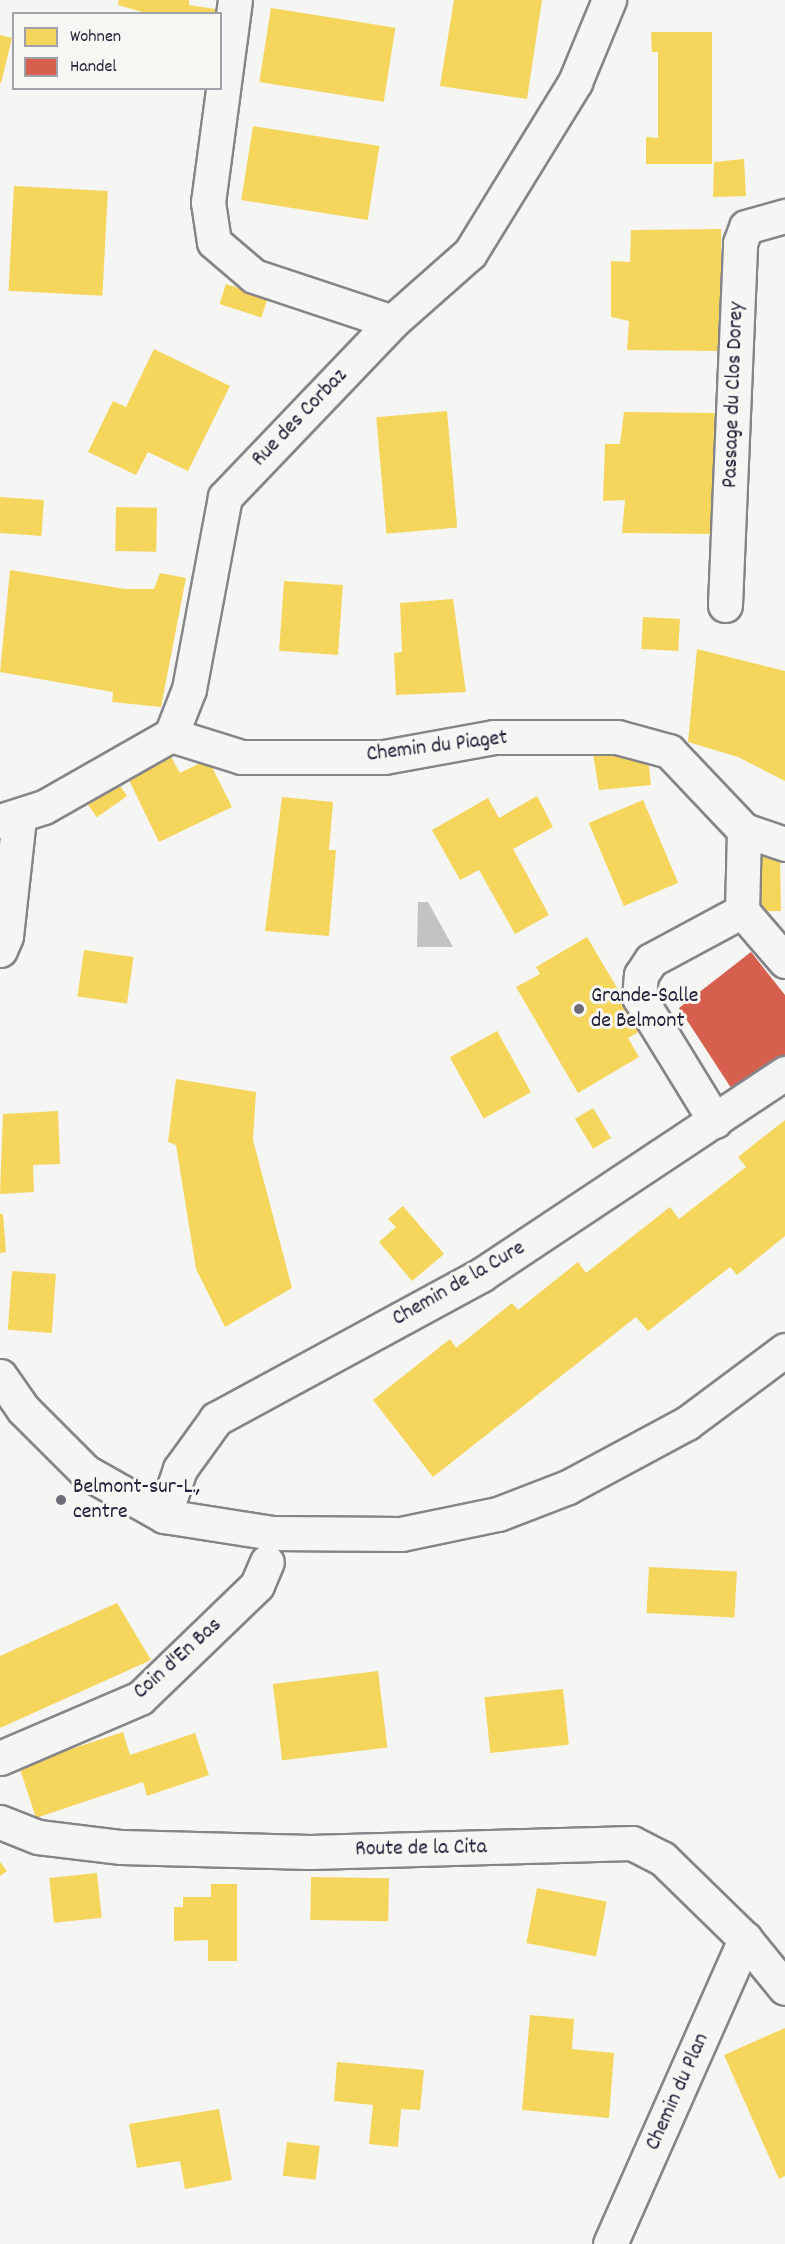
<!DOCTYPE html>
<style>
body{margin:0}
#map{position:relative;width:785px;height:2244px;overflow:hidden;background:#f5f5f3;font-family:Dekko,sans-serif}
div>[style]{position:absolute}
.water>*{inset:0;background:#c3c3c6}
.homes>*{inset:0;background:#f6d55c;transform-origin:0 0}
.shops>*{inset:0;background:#d6604d}
.roads{filter:drop-shadow(2px 0 #858589) drop-shadow(-2px 0 #858589) drop-shadow(0 2px #858589) drop-shadow(0 -2px #858589)}
.minor>*{height:33px;margin:-16.5px;padding:0 16.5px;transform-origin:16.5px;border-radius:16.5px;background:#f5f5f3}
.dots>*{width:16px;height:16px;translate:-50% -50%;box-sizing:border-box;border:3px solid #f6f6f2;border-radius:50%}
span{translate:-50% -50%;white-space:nowrap;text-align:center;line-height:1.15;-webkit-text-stroke:6px #f6f6f2;paint-order:stroke}
.street-label{font-size:22px;color:#22223b}
.poi-label{font-size:22px;color:#22223b}
.left{translate:0 -50%;text-align:left}
.legend{position:absolute;left:12px;top:12px;width:210px;height:78px;box-sizing:border-box;background:#f6f6f2;border:2px solid #a1a1a9;margin:0;padding:8px 10px;list-style:none;font-size:18px;color:#22223b}
.legend li{display:flex;align-items:center;gap:12px;height:30px}
.legend b{width:30px;border:2px solid #a1a1a9}
</style>
<div id="map">
<div class="water">
<i style="clip-path:polygon(418px 902px,428px 902px,453px 947px,417px 947px)"></i>
</div>
<div class="homes">
<i style="clip-path:polygon(119px 0,189px 0,189px 5px,215px 9px,215px 14px,149px 14px,118px 5px)"></i>
<i style="clip-path:polygon(454px 0,542px 0,527px 99px,440px 86px)"></i>
<i style="left:271px;top:8px;width:126px;height:75px;rotate:9deg"></i>
<i style="clip-path:polygon(651px 32px,712px 32px,712px 164px,646px 164px,646px 137px,658px 138px,658px 52px,652px 52px)"></i>
<i style="clip-path:polygon(0 35px,12px 38px,1px 83px,0 83px)"></i>
<i style="left:253px;top:126px;width:128px;height:75px;rotate:9deg"></i>
<i style="clip-path:polygon(744px 159px,746px 196px,713px 197px,714px 162px)"></i>
<i style="left:14px;top:186px;width:94px;height:105px;rotate:3deg"></i>
<i style="clip-path:polygon(721px 229px,722px 351px,627px 350px,629px 321px,611px 317px,611px 261px,630px 262px,631px 230px)"></i>
<i style="left:226px;top:284px;width:44px;height:21px;rotate:18deg"></i>
<i style="clip-path:polygon(154px 349px,230px 386px,188px 471px,148px 452px,136px 475px,88px 452px,113px 401px,126px 407px)"></i>
<i style="left:447px;top:411px;width:117px;height:71px;rotate:85deg"></i>
<i style="clip-path:polygon(624px 412px,715px 413px,713px 534px,622px 533px,625px 500px,603px 501px,605px 444px,620px 444px)"></i>
<i style="left:0;top:497px;width:44px;height:36px;rotate:4deg"></i>
<i style="left:116px;top:507px;width:41px;height:44px;rotate:1deg"></i>
<i style="clip-path:polygon(10px 570px,125px 589px,154px 589px,160px 573px,186px 578px,161px 707px,112px 702px,113px 692px,0 672px)"></i>
<i style="left:284px;top:581px;width:59px;height:70px;rotate:4deg"></i>
<i style="clip-path:polygon(453px 599px,466px 692px,396px 695px,394px 653px,402px 652px,400px 603px)"></i>
<i style="left:643px;top:617px;width:37px;height:32px;rotate:3deg"></i>
<i style="clip-path:polygon(697px 649px,785px 671px,785px 781px,738px 757px,688px 742px)"></i>
<i style="clip-path:polygon(592px 748px,647px 749px,651px 785px,599px 790px)"></i>
<i style="clip-path:polygon(170px 755px,180px 773px,208px 759px,232px 807px,159px 842px,127px 776px)"></i>
<i style="left:118px;top:783px;width:16px;height:37px;rotate:55deg"></i>
<i style="clip-path:polygon(537px 796px,553px 827px,513px 849px,549px 915px,515px 934px,479px 870px,460px 880px,432px 830px,488px 798px,499px 818px)"></i>
<i style="clip-path:polygon(282px 797px,333px 802px,329px 850px,336px 850px,329px 936px,265px 931px)"></i>
<i style="left:643px;top:800px;width:90px;height:59px;rotate:67deg"></i>
<i style="left:780px;top:856px;width:55px;height:21px;rotate:89deg"></i>
<i style="clip-path:polygon(587px 937px,642px 1030px,628px 1038px,639px 1057px,578px 1093px,516px 987px,540px 974px,536px 967px)"></i>
<i style="left:84px;top:950px;width:50px;height:47px;rotate:8deg"></i>
<i style="left:497px;top:1031px;width:70px;height:54px;rotate:61deg"></i>
<i style="clip-path:polygon(176px 1079px,256px 1092px,253px 1140px,292px 1288px,225px 1327px,196px 1269px,176px 1145px,168px 1142px)"></i>
<i style="left:593px;top:1108px;width:35px;height:21px;rotate:59deg"></i>
<i style="clip-path:polygon(58px 1111px,60px 1164px,33px 1165px,34px 1192px,0 1194px,3px 1114px)"></i>
<i style="clip-path:polygon(785px 1120px,785px 1236px,737px 1275px,730px 1267px,648px 1331px,636px 1317px,433px 1477px,373px 1400px,450px 1339px,456px 1348px,512px 1303px,518px 1310px,578px 1262px,586px 1273px,670px 1207px,679px 1219px,746px 1167px,738px 1157px)"></i>
<i style="clip-path:polygon(403px 1206px,444px 1254px,412px 1281px,379px 1242px,396px 1227px,388px 1219px)"></i>
<i style="clip-path:polygon(0 1214px,3px 1214px,6px 1252px,0 1253px)"></i>
<i style="left:12px;top:1271px;width:44px;height:59px;rotate:4deg"></i>
<i style="left:649px;top:1567px;width:88px;height:46px;rotate:3deg"></i>
<i style="clip-path:polygon(117px 1603px,151px 1660px,0 1728px,0 1656px)"></i>
<i style="left:378px;top:1671px;width:77px;height:106px;rotate:83deg"></i>
<i style="left:563px;top:1689px;width:56px;height:79px;rotate:84deg"></i>
<i style="clip-path:polygon(123px 1732px,130px 1755px,195px 1733px,209px 1775px,147px 1796px,143px 1782px,36px 1818px,19px 1766px)"></i>
<i style="clip-path:polygon(0 1862px,7px 1871px,0 1876px)"></i>
<i style="left:97px;top:1873px;width:45px;height:48px;rotate:84deg"></i>
<i style="left:311px;top:1877px;width:78px;height:43px;rotate:1deg"></i>
<i style="clip-path:polygon(211px 1884px,237px 1884px,237px 1961px,208px 1961px,208px 1940px,174px 1941px,174px 1907px,183px 1907px,183px 1897px,211px 1897px)"></i>
<i style="left:537px;top:1888px;width:71px;height:56px;rotate:11deg"></i>
<i style="clip-path:polygon(530px 2015px,574px 2019px,572px 2049px,614px 2053px,609px 2118px,522px 2110px)"></i>
<i style="clip-path:polygon(785px 2028px,785px 2176px,779px 2179px,724px 2055px)"></i>
<i style="clip-path:polygon(337px 2062px,424px 2070px,420px 2110px,401px 2109px,398px 2147px,369px 2144px,373px 2105px,334px 2101px)"></i>
<i style="clip-path:polygon(219px 2109px,232px 2180px,185px 2189px,180px 2161px,137px 2168px,129px 2124px)"></i>
<i style="left:287px;top:2142px;width:33px;height:34px;rotate:7deg"></i>
</div>
<div class="shops">
<i style="clip-path:polygon(751px 952px,785px 995px,785px 1068px,737px 1097px,679px 1008px)"></i>
</div>
<div class="roads">
<div class="minor">
<i style="left:235px;top:0;width:204px;rotate:97.6deg"></i>
<i style="left:208px;top:202px;width:40px;rotate:81.5deg"></i>
<i style="left:214px;top:242px;width:52px;rotate:40.4deg"></i>
<i style="left:254px;top:276px;width:145px;rotate:18.4deg"></i>
<i style="left:725px;top:605px;width:362px;rotate:-87.6deg"></i>
<i style="left:740px;top:243px;width:17px;rotate:-69deg"></i>
<i style="left:746px;top:227px;width:41px;rotate:-15.8deg"></i>
<i style="left:171px;top:735px;width:73px;rotate:17.4deg"></i>
<i style="left:241px;top:757px;width:143px"></i>
<i style="left:384px;top:757px;width:112px;rotate:-10.3deg"></i>
<i style="left:494px;top:737px;width:123px"></i>
<i style="left:617px;top:737px;width:54px;rotate:15.1deg"></i>
<i style="left:669px;top:751px;width:109px;rotate:46.5deg"></i>
<i style="left:0;top:821px;width:46px;rotate:-17.7deg"></i>
<i style="left:44px;top:807px;width:146px;rotate:-29.6deg"></i>
<i style="left:171px;top:735px;width:49px;rotate:-68.6deg"></i>
<i style="left:189px;top:689px;width:195px;rotate:-79.4deg"></i>
<i style="left:225px;top:497px;width:242px;rotate:-46.3deg"></i>
<i style="left:392px;top:322px;width:104px;rotate:-41.5deg"></i>
<i style="left:470px;top:253px;width:201px;rotate:-58.4deg"></i>
<i style="left:575px;top:82px;width:89px;rotate:-67.5deg"></i>
<i style="left:785px;top:844px;width:43px;rotate:-161.1deg"></i>
<i style="left:744px;top:830px;width:81px;rotate:91.4deg"></i>
<i style="left:742px;top:911px;width:66px;rotate:49.3deg"></i>
<i style="left:0;top:950px;width:15px;rotate:-67deg"></i>
<i style="left:6px;top:936px;width:118px;rotate:-83.7deg"></i>
<i style="left:715px;top:1121px;width:145px;rotate:-121.5deg"></i>
<i style="left:639px;top:997px;width:22px;rotate:-85deg"></i>
<i style="left:641px;top:975px;width:18px;rotate:-56deg"></i>
<i style="left:651px;top:960px;width:103px;rotate:-28.3deg"></i>
<i style="left:0;top:1376px;width:40px;rotate:55.1deg"></i>
<i style="left:23px;top:1409px;width:89px;rotate:45deg"></i>
<i style="left:86px;top:1472px;width:90px;rotate:29.4deg"></i>
<i style="left:164px;top:1516px;width:110px;rotate:8.9deg"></i>
<i style="left:273px;top:1533px;width:128px;rotate:0.4deg"></i>
<i style="left:401px;top:1534px;width:99px;rotate:-11.7deg"></i>
<i style="left:498px;top:1514px;width:75px;rotate:-21.1deg"></i>
<i style="left:568px;top:1487px;width:135px;rotate:-28.3deg"></i>
<i style="left:687px;top:1423px;width:122px;rotate:-36.7deg"></i>
<i style="left:164px;top:1516px;width:50px;rotate:-71.2deg"></i>
<i style="left:180px;top:1469px;width:62px;rotate:-54.2deg"></i>
<i style="left:216px;top:1419px;width:302px;rotate:-28.5deg"></i>
<i style="left:481px;top:1275px;width:365px;rotate:-33.6deg"></i>
<i style="left:0;top:1758px;width:152px;rotate:-23.2deg"></i>
<i style="left:140px;top:1698px;width:163px;rotate:-44deg"></i>
<i style="left:257px;top:1585px;width:25px;rotate:-67deg"></i>
<i style="left:0;top:1822px;width:41px;rotate:21.5deg"></i>
<i style="left:38px;top:1837px;width:84px;rotate:6.9deg"></i>
<i style="left:121px;top:1847px;width:189px;rotate:1.5deg"></i>
<i style="left:310px;top:1852px;width:322px;rotate:-1.6deg"></i>
<i style="left:632px;top:1843px;width:34px;rotate:27deg"></i>
<i style="left:662px;top:1858px;width:116px;rotate:44.3deg"></i>
<i style="left:745px;top:1939px;width:63px;rotate:50.8deg"></i>
<i style="left:610px;top:2244px;width:334px;rotate:-66.1deg"></i>
</div>
</div>
<div class="dots">
<i style="left:579px;top:1009px;background:#6c6c7b"></i>
<i style="left:61px;top:1500px;background:#6c6c7b"></i>
</div>
<div class="street-label">
<span style="left:734px;top:395px;rotate:-88deg">Passage du Clos Dorey</span>
<span style="left:300px;top:418px;rotate:-46deg">Rue des Corbaz</span>
<span style="left:437px;top:747px;rotate:-7deg">Chemin du Piaget</span>
<span style="left:459px;top:1284px;rotate:-30deg">Chemin de la Cure</span>
<span style="left:178px;top:1659px;rotate:-42deg">Coin d'En Bas</span>
<span style="left:421px;top:1849px;rotate:-1deg">Route de la Cita</span>
<span style="left:678px;top:2092px;rotate:-66deg">Chemin du Plan</span>
</div>
<div class="poi-label">
<span class="left" style="left:591px;top:1009px">Grande-Salle<br>de Belmont</span>
<span class="left" style="left:73px;top:1500px">Belmont-sur-L.,<br>centre</span>
</div>
<ul class="legend">
<li><b style="height:16px;background:#f6d55c"></b>Wohnen</li>
<li><b style="height:16px;background:#d6604d"></b>Handel</li>
</ul>
</div>
